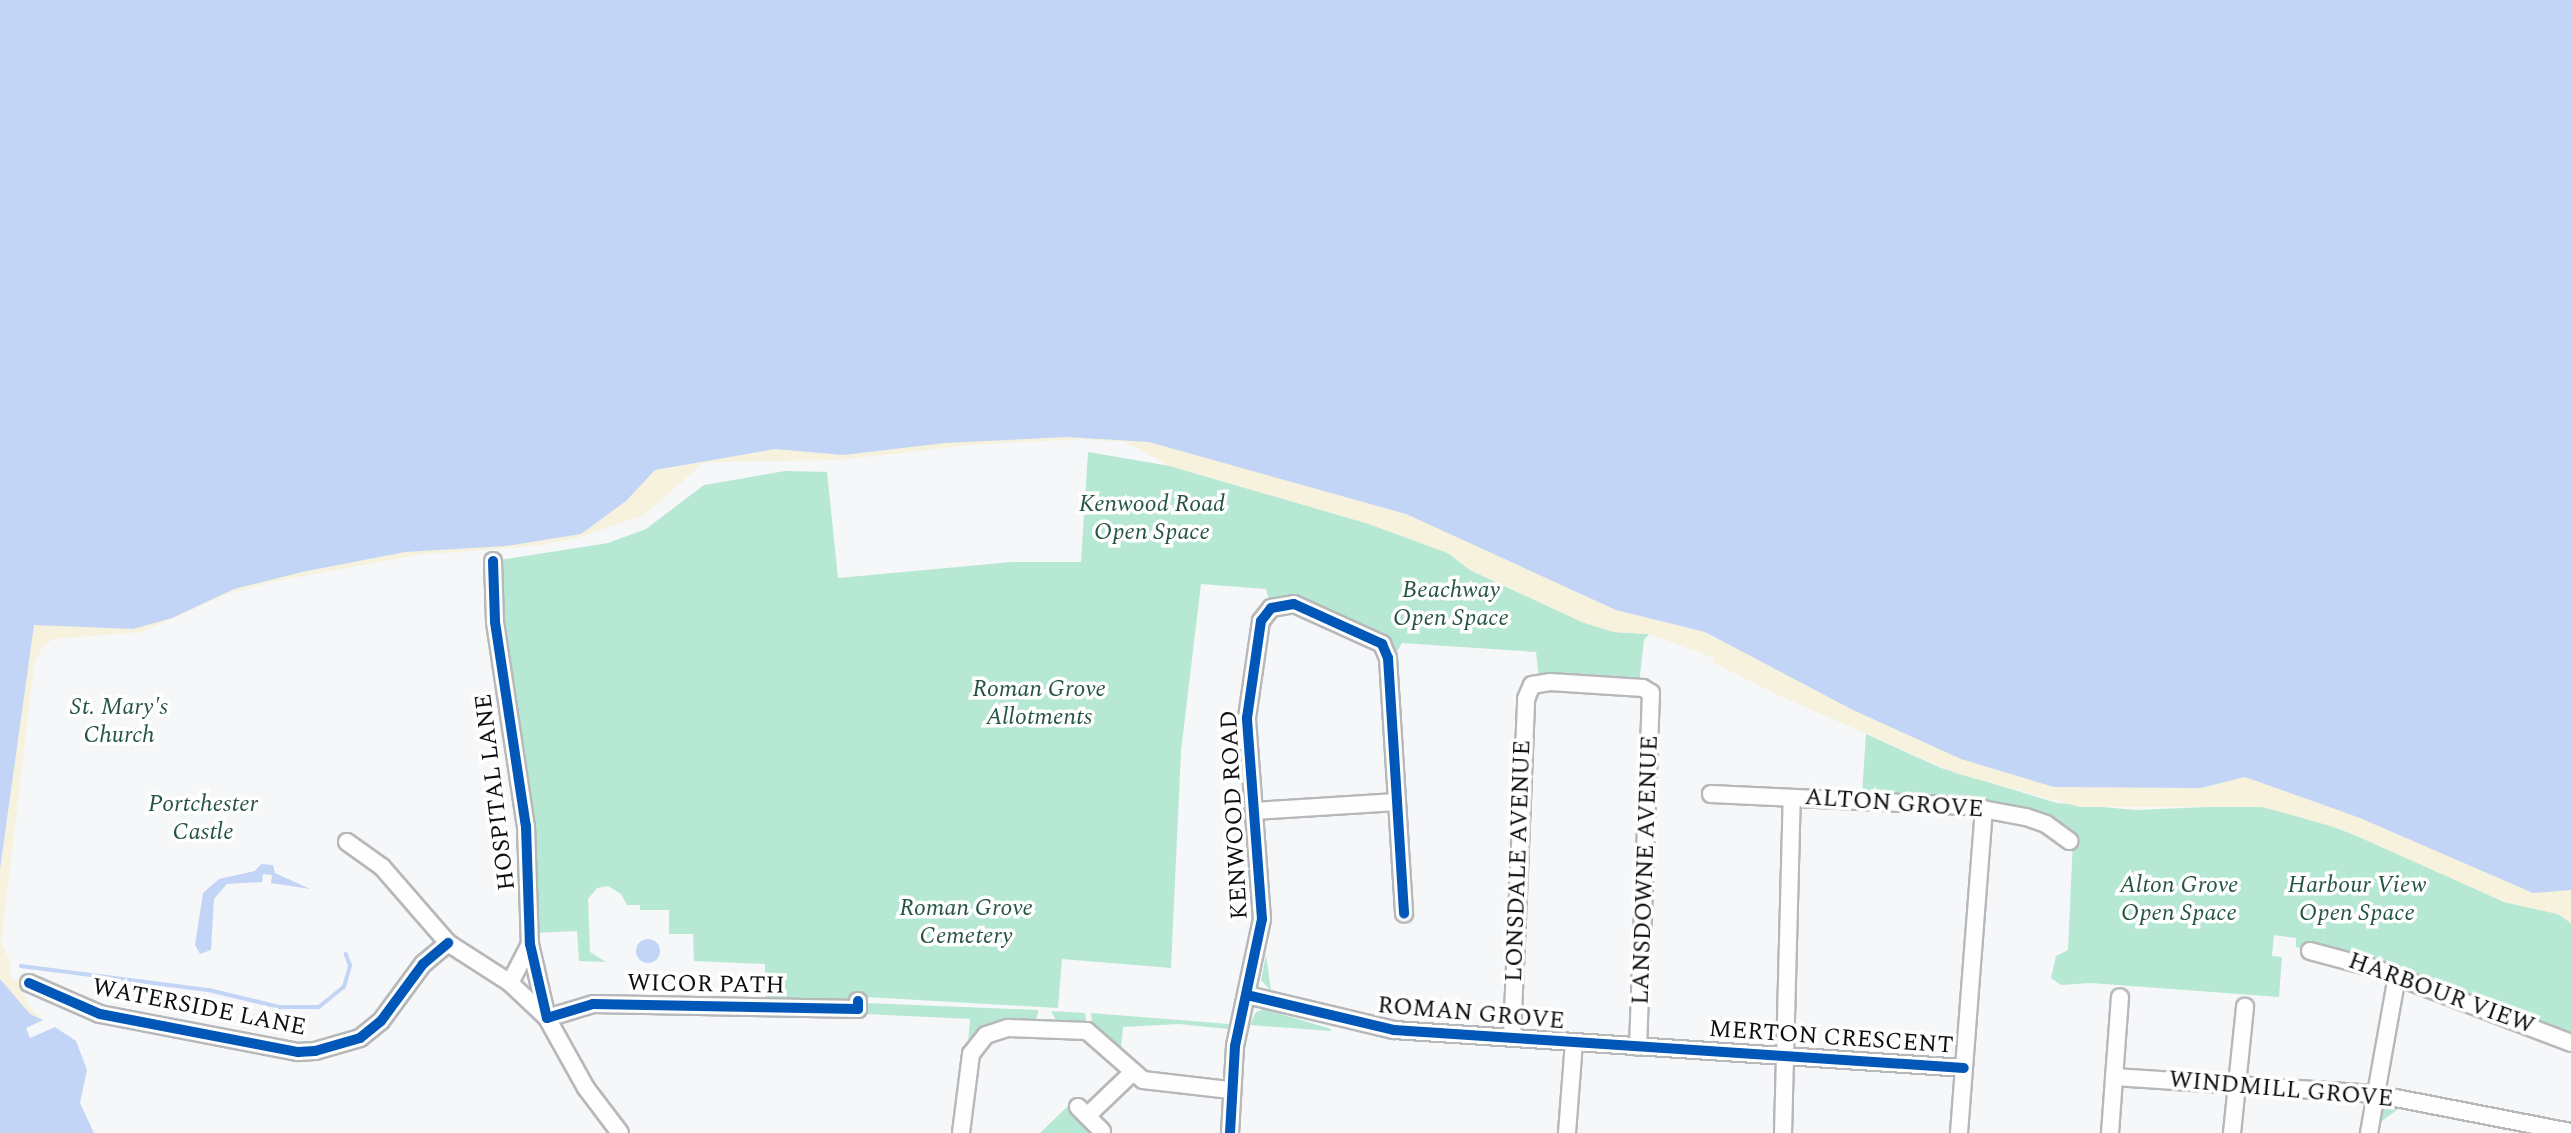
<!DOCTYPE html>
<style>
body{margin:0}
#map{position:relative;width:2571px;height:1133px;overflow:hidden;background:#f5f7f9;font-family:Spectral,serif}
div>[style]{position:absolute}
.green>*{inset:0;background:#b7e8d4}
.sand>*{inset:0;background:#f6f2de}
.water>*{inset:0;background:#c2d5f7}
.round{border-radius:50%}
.stream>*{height:3.5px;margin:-1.75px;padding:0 1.75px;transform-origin:1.75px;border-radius:1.75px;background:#c2d5f7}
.roads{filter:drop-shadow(2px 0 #b7b8ba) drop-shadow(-2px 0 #b7b8ba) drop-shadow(0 2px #b7b8ba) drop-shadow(0 -2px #b7b8ba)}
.minor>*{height:16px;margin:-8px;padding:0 8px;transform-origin:8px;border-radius:8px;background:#fefefe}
.cycleway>*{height:10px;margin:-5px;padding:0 5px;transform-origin:5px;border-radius:5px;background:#0057b8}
span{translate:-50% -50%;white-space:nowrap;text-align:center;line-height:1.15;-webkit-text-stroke:7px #fff;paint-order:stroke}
.park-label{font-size:24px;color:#265542;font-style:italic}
.street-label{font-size:24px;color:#0e0f10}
</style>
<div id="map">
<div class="green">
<i style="clip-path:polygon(1088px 452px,1170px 466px,1366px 523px,1448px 553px,1470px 570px,1582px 622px,1614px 632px,1649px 634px,1644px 640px,1639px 684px,1539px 679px,1536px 652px,1402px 643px,1396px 653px,1386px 636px,1291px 595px,1271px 608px,1266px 589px,1201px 584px,1181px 751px,1171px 968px,1062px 959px,1058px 1008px,849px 996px,849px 1002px,765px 1002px,765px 964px,694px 961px,693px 934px,669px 934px,669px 910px,640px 910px,640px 905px,627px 905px,621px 894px,608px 886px,597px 888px,588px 899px,590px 952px,606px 962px,579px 961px,577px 931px,534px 933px,493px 561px,608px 543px,646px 529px,704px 485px,785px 471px,827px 472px,838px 578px,1012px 562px,1081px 562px)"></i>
<i style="clip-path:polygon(1866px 734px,1941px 768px,2057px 803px,2136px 810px,2255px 805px,2320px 822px,2390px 848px,2504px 902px,2558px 914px,2571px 923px,2571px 1036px,2296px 947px,2296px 938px,2274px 935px,2272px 956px,2282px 957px,2279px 997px,2091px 983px,2061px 985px,2051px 978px,2056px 956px,2068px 950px,2073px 839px,2037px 814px,1985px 801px,1862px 794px)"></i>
<i style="clip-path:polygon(1266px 955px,1271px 991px,1261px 980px)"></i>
<i style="clip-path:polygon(865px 1003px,1038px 1010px,1038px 1013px,1036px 1020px,1019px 1022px,967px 1055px,970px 1019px,865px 1014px)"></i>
<i style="clip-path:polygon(1264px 1009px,1331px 1029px,1331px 1031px,1250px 1025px,1256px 1012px)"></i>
<i style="clip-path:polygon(1051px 1011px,1085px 1013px,1086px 1021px,1057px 1022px)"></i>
<i style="clip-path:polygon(1091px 1013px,1229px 1024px,1228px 1029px,1179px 1024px,1123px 1027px,1121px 1048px,1092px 1023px)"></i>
<i style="clip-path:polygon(2384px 1105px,2402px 1106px,2378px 1124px,2379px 1110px)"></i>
<i style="clip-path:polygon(1071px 1106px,1096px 1133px,1040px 1133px,1068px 1106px)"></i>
</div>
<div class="sand">
<i style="clip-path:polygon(1135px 431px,2213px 759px,2571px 880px,2571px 923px,2558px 914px,2504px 902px,2341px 829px,2263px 807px,2080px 807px,1958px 774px,1778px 695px,1714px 663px,1714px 658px,1649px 634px,1614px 632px,1582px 622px,1470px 570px,1448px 553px,1366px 523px,1170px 466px,1125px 442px,1081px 439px,972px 445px,838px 460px,711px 462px,702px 464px,644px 515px,577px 538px,534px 546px,417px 555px,277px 581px,227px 594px,142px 632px,53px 639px,42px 647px,34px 666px,1px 944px,10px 960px,10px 979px,18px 980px,29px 1006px,43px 1020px,25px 1028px,0 1014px,0 749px,34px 625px,138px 614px,655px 470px,775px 449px)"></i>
</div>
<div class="water">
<i style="clip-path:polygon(0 0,2571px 0,2571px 890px,2533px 893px,2360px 818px,2245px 777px,2201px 788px,2054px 787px,1961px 759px,1853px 710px,1705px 632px,1616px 610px,1406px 514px,1149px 442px,1067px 437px,945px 443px,843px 455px,775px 449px,655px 470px,626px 501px,581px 534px,506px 546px,405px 552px,302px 572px,234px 589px,172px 618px,133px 629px,34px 625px,0 869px)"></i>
<i style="clip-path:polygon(261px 864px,273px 865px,275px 873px,310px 889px,271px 883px,272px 875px,263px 874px,262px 882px,227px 884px,214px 899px,211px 950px,200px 954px,195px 945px,203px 893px,219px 879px,255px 871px)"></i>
<i class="round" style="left:636px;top:939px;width:24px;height:24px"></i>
<i style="clip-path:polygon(0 979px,30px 1014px,43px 1020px,26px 1028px,30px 1038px,55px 1027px,76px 1041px,87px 1070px,80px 1103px,94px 1133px,0 1133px)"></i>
</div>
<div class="stream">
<i style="left:21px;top:966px;width:190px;rotate:7.3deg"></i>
<i style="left:209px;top:990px;width:73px;rotate:13.5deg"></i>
<i style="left:280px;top:1007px;width:39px"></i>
<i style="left:319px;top:1007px;width:32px;rotate:-39deg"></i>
<i style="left:344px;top:987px;width:22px;rotate:-74deg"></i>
<i style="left:350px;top:966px;width:12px;rotate:-110deg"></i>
</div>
<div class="roads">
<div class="minor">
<i style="left:493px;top:561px;width:61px;rotate:88.1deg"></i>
<i style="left:495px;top:622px;width:206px;rotate:81.4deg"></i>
<i style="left:526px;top:826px;width:118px;rotate:88.1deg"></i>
<i style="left:530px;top:944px;width:76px;rotate:77.1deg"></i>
<i style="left:547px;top:1018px;width:48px;rotate:-16.9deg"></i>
<i style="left:593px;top:1004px;width:265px;rotate:1.1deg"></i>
<i style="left:858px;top:1009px;width:8px;rotate:-90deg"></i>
<i style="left:1711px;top:794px;width:255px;rotate:2.7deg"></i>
<i style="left:1966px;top:806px;width:61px;rotate:10.4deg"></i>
<i style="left:2026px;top:817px;width:21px;rotate:19deg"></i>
<i style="left:2046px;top:824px;width:29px;rotate:36deg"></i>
<i style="left:1254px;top:811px;width:143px;rotate:-3.6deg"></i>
<i style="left:347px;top:842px;width:43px;rotate:35.5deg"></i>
<i style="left:382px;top:867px;width:101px;rotate:49deg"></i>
<i style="left:448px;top:943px;width:74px;rotate:32.8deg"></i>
<i style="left:510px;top:983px;width:51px;rotate:43.4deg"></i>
<i style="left:547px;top:1018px;width:80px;rotate:60.9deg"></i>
<i style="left:586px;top:1088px;width:56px;rotate:52.9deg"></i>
<i style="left:2310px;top:951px;width:66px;rotate:14.9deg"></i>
<i style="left:2374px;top:968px;width:211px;rotate:20.8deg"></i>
<i style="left:29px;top:983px;width:77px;rotate:23.6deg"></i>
<i style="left:100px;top:1014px;width:202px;rotate:10.9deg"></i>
<i style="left:298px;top:1052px;width:17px;rotate:-3deg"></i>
<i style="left:315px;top:1051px;width:47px;rotate:-16.1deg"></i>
<i style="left:360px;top:1038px;width:27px;rotate:-39deg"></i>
<i style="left:381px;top:1021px;width:71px;rotate:-53.6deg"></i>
<i style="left:423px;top:964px;width:33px;rotate:-40deg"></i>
<i style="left:510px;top:983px;width:44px;rotate:-62.9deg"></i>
<i style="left:1247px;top:995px;width:151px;rotate:13.4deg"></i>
<i style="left:1394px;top:1030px;width:571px;rotate:3.81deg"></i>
<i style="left:1512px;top:1038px;width:339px;rotate:-87.6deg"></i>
<i style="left:1526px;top:699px;width:15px;rotate:-67deg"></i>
<i style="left:1532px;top:685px;width:18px;rotate:-9deg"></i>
<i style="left:1550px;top:682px;width:93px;rotate:3.7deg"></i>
<i style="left:1643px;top:688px;width:9px;rotate:32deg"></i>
<i style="left:1651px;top:693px;width:354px;rotate:92.1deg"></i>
<i style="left:2114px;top:1077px;width:262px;rotate:3.7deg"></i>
<i style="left:2375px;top:1094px;width:200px;rotate:11deg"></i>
<i style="left:1078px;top:1107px;width:34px;rotate:45deg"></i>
<i style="left:1087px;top:1116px;width:64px;rotate:-43.7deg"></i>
<i style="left:961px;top:1133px;width:80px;rotate:-82.8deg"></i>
<i style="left:971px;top:1054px;width:24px;rotate:-52deg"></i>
<i style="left:986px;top:1035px;width:23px;rotate:-18deg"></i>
<i style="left:1008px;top:1028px;width:79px;rotate:2.2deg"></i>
<i style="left:1087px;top:1031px;width:74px;rotate:41.2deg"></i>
<i style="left:1143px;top:1080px;width:88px;rotate:6.6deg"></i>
<i style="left:1230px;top:1133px;width:87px;rotate:-86.7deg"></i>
<i style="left:1235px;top:1046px;width:130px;rotate:-78deg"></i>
<i style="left:1262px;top:919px;width:202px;rotate:-94.3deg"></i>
<i style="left:1247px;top:718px;width:98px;rotate:-81.8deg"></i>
<i style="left:1261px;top:621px;width:16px;rotate:-52deg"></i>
<i style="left:1271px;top:608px;width:23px;rotate:-10deg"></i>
<i style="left:1294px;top:604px;width:97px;rotate:24.4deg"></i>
<i style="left:1382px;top:644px;width:15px;rotate:67deg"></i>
<i style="left:1388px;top:658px;width:256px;rotate:86.4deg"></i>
<i style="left:1567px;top:1133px;width:90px;rotate:-85.6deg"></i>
<i style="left:1783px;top:1133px;width:335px;rotate:-88.5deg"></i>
<i style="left:1959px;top:1133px;width:325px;rotate:-85.6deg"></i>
<i style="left:2110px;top:1133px;width:136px;rotate:-85.8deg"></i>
<i style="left:2232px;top:1133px;width:127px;rotate:-84.1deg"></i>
<i style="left:2369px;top:1133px;width:159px;rotate:-79.9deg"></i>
</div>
</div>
<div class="cycleway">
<i style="left:493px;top:561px;width:61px;rotate:88.1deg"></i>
<i style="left:495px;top:622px;width:206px;rotate:81.4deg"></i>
<i style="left:526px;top:826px;width:118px;rotate:88.1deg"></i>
<i style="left:530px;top:944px;width:76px;rotate:77.1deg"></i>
<i style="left:547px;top:1018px;width:48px;rotate:-16.9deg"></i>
<i style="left:593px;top:1004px;width:265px;rotate:1.1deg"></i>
<i style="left:858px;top:1009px;width:8px;rotate:-90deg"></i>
<i style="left:29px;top:983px;width:77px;rotate:23.6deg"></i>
<i style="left:100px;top:1014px;width:202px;rotate:10.9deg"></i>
<i style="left:298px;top:1052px;width:17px;rotate:-3deg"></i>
<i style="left:315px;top:1051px;width:47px;rotate:-16.1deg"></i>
<i style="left:360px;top:1038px;width:27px;rotate:-39deg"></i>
<i style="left:381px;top:1021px;width:71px;rotate:-53.6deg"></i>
<i style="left:423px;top:964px;width:33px;rotate:-40deg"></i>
<i style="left:1247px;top:995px;width:151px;rotate:13.4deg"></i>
<i style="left:1394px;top:1030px;width:571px;rotate:3.81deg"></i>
<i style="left:1230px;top:1133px;width:87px;rotate:-86.7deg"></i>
<i style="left:1235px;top:1046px;width:130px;rotate:-78deg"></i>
<i style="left:1262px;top:919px;width:202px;rotate:-94.3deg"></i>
<i style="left:1247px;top:718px;width:98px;rotate:-81.8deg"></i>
<i style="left:1261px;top:621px;width:16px;rotate:-52deg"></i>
<i style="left:1271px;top:608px;width:23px;rotate:-10deg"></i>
<i style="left:1294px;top:604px;width:97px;rotate:24.4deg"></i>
<i style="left:1382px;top:644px;width:15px;rotate:67deg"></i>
<i style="left:1388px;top:658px;width:256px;rotate:86.4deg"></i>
</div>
<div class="park-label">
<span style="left:1152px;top:519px">Kenwood Road<br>Open Space</span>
<span style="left:1451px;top:605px">Beachway<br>Open Space</span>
<span style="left:1039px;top:704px">Roman Grove<br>Allotments</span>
<span style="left:119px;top:722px">St. Mary's<br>Church</span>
<span style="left:203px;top:819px">Portchester<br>Castle</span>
<span style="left:2179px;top:900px">Alton Grove<br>Open Space</span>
<span style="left:2357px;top:900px">Harbour View<br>Open Space</span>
<span style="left:966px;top:923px">Roman Grove<br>Cemetery</span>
</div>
<div class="street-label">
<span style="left:496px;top:792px;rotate:-97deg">HOSPITAL LANE</span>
<span style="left:1894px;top:804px;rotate:4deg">ALTON GROVE</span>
<span style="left:1235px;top:815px;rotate:-93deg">KENWOOD ROAD</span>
<span style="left:1519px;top:861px;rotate:-88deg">LONSDALE AVENUE</span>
<span style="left:1646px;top:870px;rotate:-88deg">LANSDOWNE AVENUE</span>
<span style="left:706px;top:985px;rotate:1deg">WICOR PATH</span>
<span style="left:2441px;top:994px;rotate:20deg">HARBOUR VIEW</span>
<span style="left:199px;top:1008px;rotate:11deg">WATERSIDE LANE</span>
<span style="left:1471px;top:1014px;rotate:5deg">ROMAN GROVE</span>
<span style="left:1831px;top:1038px;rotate:4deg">MERTON CRESCENT</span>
<span style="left:2281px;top:1090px;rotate:5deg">WINDMILL GROVE</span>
</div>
</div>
